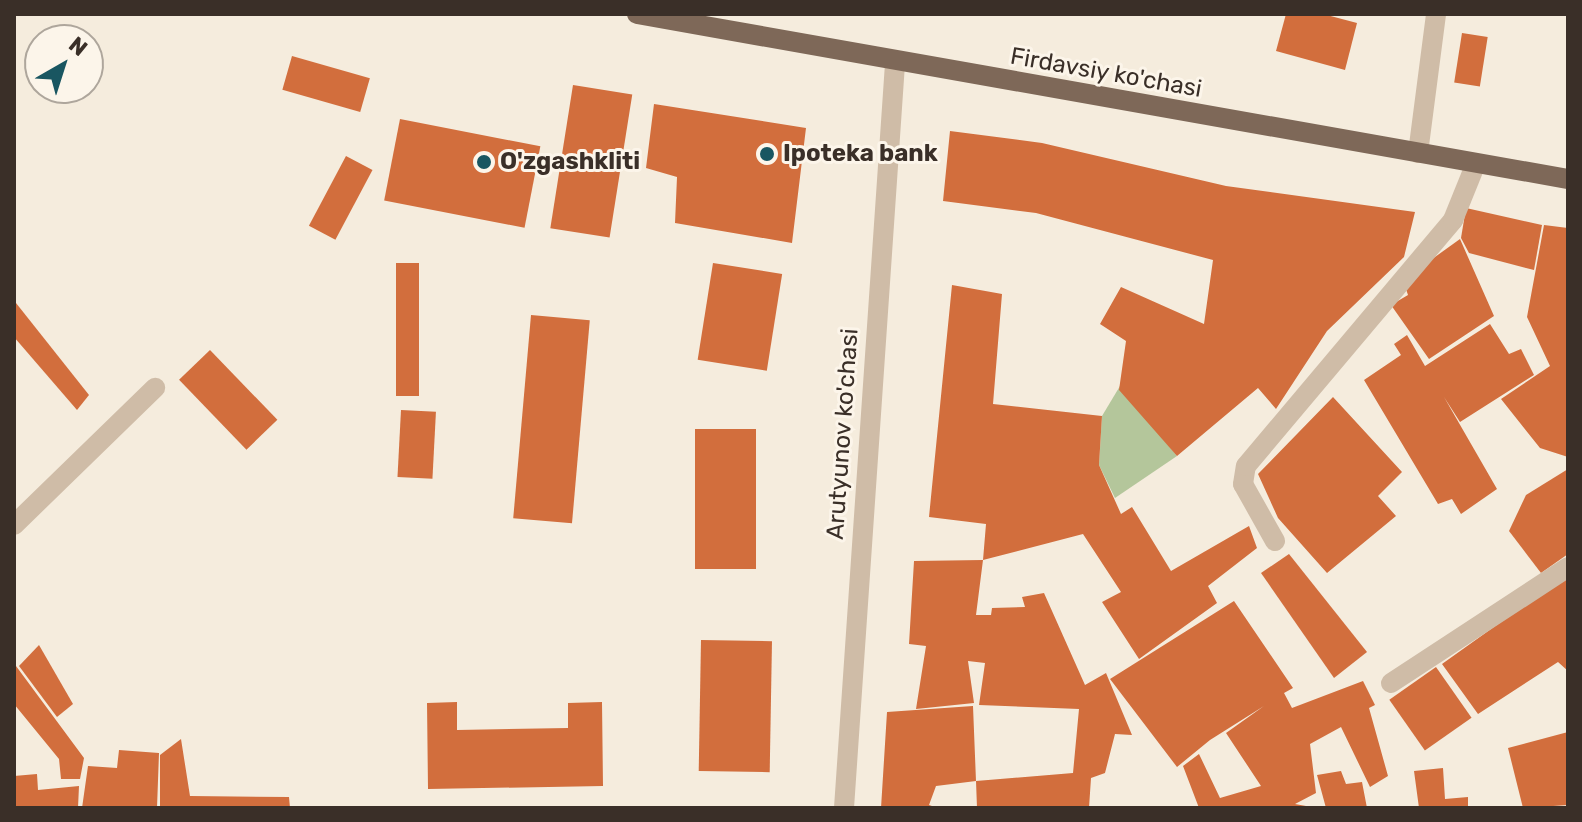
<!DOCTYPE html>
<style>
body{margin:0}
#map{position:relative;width:1582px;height:822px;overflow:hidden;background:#f5ecdd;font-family:Rubik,sans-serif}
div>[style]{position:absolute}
.green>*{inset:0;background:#b4c69b}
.building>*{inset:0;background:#d26e3d;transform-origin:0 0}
.minor>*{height:20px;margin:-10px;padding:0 10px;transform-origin:10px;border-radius:10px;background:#cfbca7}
.major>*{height:20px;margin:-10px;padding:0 10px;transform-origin:10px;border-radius:10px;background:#7e6858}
.dots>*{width:22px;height:22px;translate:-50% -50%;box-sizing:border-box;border:4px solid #fcf5ea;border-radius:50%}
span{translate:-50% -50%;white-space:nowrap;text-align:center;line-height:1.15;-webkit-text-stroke:6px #fcf5ea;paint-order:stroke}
.street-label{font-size:24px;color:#3a2f28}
.poi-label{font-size:24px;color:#3a2f28;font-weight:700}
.left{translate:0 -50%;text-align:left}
.frame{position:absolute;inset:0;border:16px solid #3a2f28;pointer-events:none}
.north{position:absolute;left:24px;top:24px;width:80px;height:80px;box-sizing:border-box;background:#fcf5ea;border:2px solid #aea69c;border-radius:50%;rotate:39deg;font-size:22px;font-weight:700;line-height:32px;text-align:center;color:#3a2f28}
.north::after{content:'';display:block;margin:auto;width:28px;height:36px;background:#195661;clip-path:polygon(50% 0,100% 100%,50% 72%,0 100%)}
</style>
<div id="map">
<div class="green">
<i style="clip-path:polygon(1120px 386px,1177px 456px,1115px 498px,1099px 465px,1102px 416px)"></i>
</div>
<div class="building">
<i style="clip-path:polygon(1286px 14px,1323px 14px,1357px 23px,1345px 70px,1276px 51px)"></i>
<i style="left:1462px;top:33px;width:26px;height:50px;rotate:9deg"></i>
<i style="left:292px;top:56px;width:81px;height:35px;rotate:16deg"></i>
<i style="left:573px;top:85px;width:60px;height:145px;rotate:9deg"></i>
<i style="clip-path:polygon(654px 104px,806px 128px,792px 243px,675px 223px,677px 177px,646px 168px)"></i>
<i style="left:400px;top:119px;width:143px;height:83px;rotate:11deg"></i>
<i style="clip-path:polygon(950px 131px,1042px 143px,1226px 186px,1415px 212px,1404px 257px,1327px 331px,1276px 409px,1258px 388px,1177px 456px,1119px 390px,1126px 341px,1100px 324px,1121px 287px,1204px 324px,1213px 260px,1036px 213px,943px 201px)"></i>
<i style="left:346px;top:156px;width:30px;height:79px;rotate:28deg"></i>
<i style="clip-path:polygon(1466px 208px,1542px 225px,1534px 270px,1469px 253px,1461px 238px)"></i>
<i style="clip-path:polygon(1544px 225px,1568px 228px,1568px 457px,1540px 448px,1501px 399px,1550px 366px,1527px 317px)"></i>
<i style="clip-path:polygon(1460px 239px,1494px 316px,1429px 359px,1391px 305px,1408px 295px,1403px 280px)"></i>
<i style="left:396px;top:263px;width:23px;height:133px"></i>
<i style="left:713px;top:263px;width:70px;height:98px;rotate:9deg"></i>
<i style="clip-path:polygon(952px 285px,1002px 294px,993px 404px,1102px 416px,1099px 465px,1121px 514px,1132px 507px,1171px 571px,1249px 526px,1257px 548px,1208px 586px,1217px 603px,1139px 659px,1102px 602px,1121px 592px,1083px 534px,983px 560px,986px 524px,929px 517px)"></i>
<i style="clip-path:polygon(16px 303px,89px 395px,77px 410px,14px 337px)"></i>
<i style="left:531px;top:315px;width:59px;height:204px;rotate:5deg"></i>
<i style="clip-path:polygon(1490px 324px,1509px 354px,1521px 349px,1534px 375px,1460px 422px,1444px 397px,1497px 489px,1461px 514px,1452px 499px,1438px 504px,1364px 380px,1401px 355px,1394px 344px,1407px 335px,1425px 366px)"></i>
<i style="left:210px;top:350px;width:97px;height:43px;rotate:46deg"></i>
<i style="clip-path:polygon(1333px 397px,1402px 472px,1378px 496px,1396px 516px,1327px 573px,1278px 518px,1258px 474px)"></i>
<i style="left:401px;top:410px;width:35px;height:67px;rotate:3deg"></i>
<i style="left:695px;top:429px;width:61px;height:140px"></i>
<i style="clip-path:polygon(1568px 469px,1568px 554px,1541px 573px,1509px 531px,1526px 495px)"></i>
<i style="clip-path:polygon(1289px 554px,1367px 652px,1334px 678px,1261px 573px)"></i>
<i style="clip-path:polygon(983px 560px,976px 615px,991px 615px,992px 608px,1025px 607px,1022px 597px,1044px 593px,1085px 685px,1106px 673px,1132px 735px,1115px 734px,1105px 773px,1091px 778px,1089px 808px,977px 808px,976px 781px,936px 786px,929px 805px,938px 808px,881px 808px,887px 712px,973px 706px,976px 781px,1073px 773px,1079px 709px,979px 705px,985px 663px,968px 661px,974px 703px,916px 709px,926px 646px,909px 644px,914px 561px)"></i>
<i style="clip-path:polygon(1568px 574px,1568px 671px,1558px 662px,1478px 714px,1442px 664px)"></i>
<i style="clip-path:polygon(1234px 601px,1293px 688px,1284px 693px,1292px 708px,1363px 681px,1375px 705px,1369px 708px,1388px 776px,1370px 787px,1341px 727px,1310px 744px,1316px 793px,1295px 804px,1317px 808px,1199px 808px,1183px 766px,1199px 754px,1220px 798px,1261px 786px,1226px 733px,1264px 706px,1210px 740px,1177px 767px,1110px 679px)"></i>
<i style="left:701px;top:640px;width:71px;height:131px;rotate:1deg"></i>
<i style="clip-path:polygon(39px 645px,73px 704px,57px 717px,19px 666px)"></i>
<i style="clip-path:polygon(16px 666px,84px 758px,80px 779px,61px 779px,59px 759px,14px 704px)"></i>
<i style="left:1436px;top:667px;width:62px;height:57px;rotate:55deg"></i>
<i style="clip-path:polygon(457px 702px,457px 730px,568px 728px,568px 703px,602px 702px,603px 786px,428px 789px,427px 703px)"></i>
<i style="clip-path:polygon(1568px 732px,1568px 805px,1523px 808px,1508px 748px)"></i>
<i style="clip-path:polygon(181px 739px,190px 796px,289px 797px,290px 808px,160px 808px,160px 755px)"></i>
<i style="clip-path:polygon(119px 750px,159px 753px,157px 808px,82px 808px,88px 766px,117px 768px)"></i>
<i style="clip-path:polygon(1443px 768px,1445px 799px,1468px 797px,1468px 808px,1419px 808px,1414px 771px)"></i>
<i style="clip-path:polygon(1341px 771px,1346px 784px,1362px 782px,1367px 808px,1326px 808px,1317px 775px)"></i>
<i style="clip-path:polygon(37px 774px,38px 790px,79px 786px,78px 808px,14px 808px,14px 776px)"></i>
</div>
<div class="minor">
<i style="left:1418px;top:153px;width:140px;rotate:-82.6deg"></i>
<i style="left:14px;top:525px;width:197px;rotate:-44.2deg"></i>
<i style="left:1275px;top:541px;width:65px;rotate:-119.3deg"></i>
<i style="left:1243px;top:484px;width:18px;rotate:-81deg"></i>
<i style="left:1246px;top:466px;width:322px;rotate:-49.9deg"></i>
<i style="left:1453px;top:220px;width:61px;rotate:-68deg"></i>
<i style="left:1391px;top:683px;width:212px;rotate:-33.2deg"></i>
<i style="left:844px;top:808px;width:747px;rotate:-86.08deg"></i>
</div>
<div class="major">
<i style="left:637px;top:14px;width:946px;rotate:10.05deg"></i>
</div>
<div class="dots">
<i style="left:767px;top:154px;background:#195661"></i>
<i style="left:484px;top:162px;background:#195661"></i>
</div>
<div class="street-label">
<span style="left:1106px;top:73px;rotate:10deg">Firdavsiy ko'chasi</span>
<span style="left:843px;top:434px;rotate:-86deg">Arutyunov ko'chasi</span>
</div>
<div class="poi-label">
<span class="left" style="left:783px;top:154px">Ipoteka bank</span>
<span class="left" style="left:500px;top:162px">O'zgashkliti</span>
</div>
<div class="frame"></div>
<div class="north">N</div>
</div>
